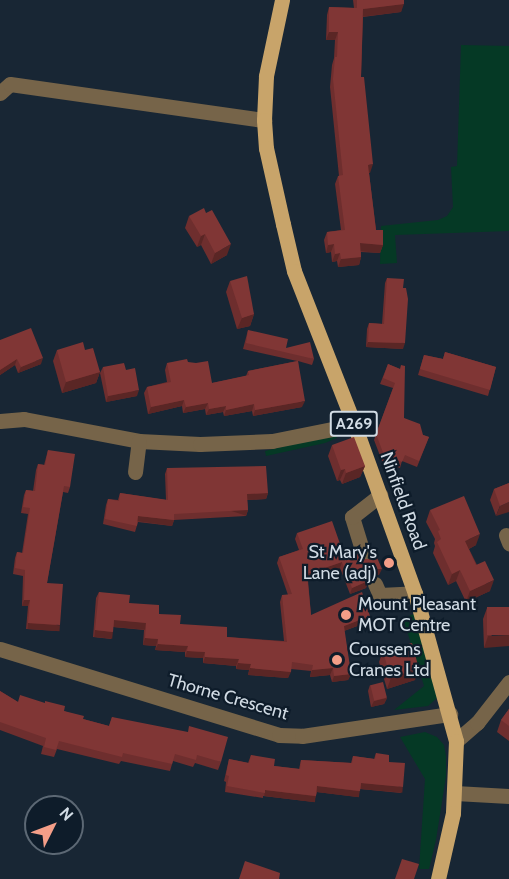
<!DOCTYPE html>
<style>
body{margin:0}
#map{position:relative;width:509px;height:879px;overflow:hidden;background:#182634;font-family:Cabin,sans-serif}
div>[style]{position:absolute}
.green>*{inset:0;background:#053925}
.minor>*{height:15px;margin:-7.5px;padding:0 7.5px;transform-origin:7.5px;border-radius:7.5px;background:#766449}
.major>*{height:15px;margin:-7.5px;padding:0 7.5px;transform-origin:7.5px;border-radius:7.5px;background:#c8a46a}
.wall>*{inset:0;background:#6e2e2e}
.shaded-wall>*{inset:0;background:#5a2625;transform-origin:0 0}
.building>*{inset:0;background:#803635;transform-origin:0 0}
.dots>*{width:16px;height:16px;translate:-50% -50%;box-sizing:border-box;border:3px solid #0e1c2a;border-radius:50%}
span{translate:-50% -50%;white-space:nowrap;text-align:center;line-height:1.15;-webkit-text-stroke:4.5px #0e1c2a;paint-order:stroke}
.shield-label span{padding:2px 4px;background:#0e1c2a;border:2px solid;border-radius:4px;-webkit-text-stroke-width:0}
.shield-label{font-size:16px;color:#d1dbe4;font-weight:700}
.street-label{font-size:18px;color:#d1dbe4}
.poi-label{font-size:18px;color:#d1dbe4}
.right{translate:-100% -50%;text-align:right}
.left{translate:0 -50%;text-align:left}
.north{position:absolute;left:24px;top:795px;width:60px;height:60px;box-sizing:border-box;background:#0e1c2a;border:2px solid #5c6874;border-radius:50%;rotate:48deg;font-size:16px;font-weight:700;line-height:24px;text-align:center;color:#d1dbe4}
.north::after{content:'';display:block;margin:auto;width:21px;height:27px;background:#f49e88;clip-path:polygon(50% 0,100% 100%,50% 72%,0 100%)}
</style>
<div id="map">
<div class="green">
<i style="clip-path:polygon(461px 45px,509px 46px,509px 231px,395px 235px,397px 263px,380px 264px,381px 226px,438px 220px,447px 216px,453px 207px,451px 167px,457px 166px)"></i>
<i style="clip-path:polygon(335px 434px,337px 438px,325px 443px,266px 456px,265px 451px)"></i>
<i style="clip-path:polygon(414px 614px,437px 698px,428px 706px,394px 710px,424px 686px,403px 618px)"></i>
<i style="clip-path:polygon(425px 732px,437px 737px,444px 745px,446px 756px,446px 776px,436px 840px,429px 869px,419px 869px,425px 779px,400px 737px)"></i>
</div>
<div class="minor">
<i style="left:0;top:93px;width:13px;rotate:-42deg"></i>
<i style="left:10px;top:84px;width:257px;rotate:8.1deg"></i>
<i style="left:0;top:421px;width:24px;rotate:-5deg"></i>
<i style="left:24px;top:419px;width:117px;rotate:10.8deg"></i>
<i style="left:139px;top:441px;width:61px;rotate:2.8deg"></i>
<i style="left:200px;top:444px;width:72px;rotate:-2.4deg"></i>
<i style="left:272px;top:441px;width:71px;rotate:-11.3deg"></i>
<i style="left:135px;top:472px;width:31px;rotate:-83deg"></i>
<i style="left:506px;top:535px;width:9px;rotate:69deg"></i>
<i style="left:364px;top:556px;width:41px;rotate:-107.1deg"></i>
<i style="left:352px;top:517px;width:36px;rotate:-38deg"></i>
<i style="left:375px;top:584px;width:12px;rotate:66deg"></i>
<i style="left:380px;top:595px;width:35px;rotate:-3deg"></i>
<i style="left:0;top:649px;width:292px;rotate:17.1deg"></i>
<i style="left:279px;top:735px;width:23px;rotate:2deg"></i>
<i style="left:302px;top:736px;width:150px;rotate:-8.5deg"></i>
<i style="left:456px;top:741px;width:28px;rotate:-41deg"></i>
<i style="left:477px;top:723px;width:52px;rotate:-52deg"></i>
<i style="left:455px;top:793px;width:54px;rotate:3.2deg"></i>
</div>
<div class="major">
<i style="left:282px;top:0;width:78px;rotate:101.9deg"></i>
<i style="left:266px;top:76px;width:44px;rotate:92.6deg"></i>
<i style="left:264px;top:120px;width:28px;rotate:86deg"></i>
<i style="left:266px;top:148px;width:78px;rotate:77.4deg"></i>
<i style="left:283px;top:224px;width:48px;rotate:76.8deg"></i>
<i style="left:294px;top:271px;width:164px;rotate:68.6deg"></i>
<i style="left:354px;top:424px;width:180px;rotate:70.2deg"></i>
<i style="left:415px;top:593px;width:154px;rotate:74.5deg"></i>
<i style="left:456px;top:741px;width:72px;rotate:92.4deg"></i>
<i style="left:453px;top:813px;width:68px;rotate:102.8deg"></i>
</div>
<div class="wall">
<i style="clip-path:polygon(353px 0,404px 0,401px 12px,363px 17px,361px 77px,370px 173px,369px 173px,376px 230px,383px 245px,380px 253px,361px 252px,361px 257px,359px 265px,338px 267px,337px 261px,332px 262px,331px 252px,326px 253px,324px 240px,327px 232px,341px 230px,335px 184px,338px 176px,339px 176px,330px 87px,332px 65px,334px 58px,335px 40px,326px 40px,327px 15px,329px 7px,354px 8px)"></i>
<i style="clip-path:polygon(189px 216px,227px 255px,211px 264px,201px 245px,197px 247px,185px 228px)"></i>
<i style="clip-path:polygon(387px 278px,403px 349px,366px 347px,367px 329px,369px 323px,382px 324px,385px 283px)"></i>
<i style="clip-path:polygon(230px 281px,254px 314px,250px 326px,237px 329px,226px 292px)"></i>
<i style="clip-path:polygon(248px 330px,286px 348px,314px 359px,312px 365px,298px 361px,302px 407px,253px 416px,252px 411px,224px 416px,223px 412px,206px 415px,205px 409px,183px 413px,182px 406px,148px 414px,144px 393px,147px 387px,167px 382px,165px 370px,167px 363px,188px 362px,212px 383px,246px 376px,248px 371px,297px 361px,243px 349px)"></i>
<i style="clip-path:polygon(0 340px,41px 364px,18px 373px,15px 365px,0 375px)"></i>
<i style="clip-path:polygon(57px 350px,85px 350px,100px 372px,96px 383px,62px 393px,53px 361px)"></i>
<i style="clip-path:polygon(445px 352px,496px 367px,488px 396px,418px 375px,424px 355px,443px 359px)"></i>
<i style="clip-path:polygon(388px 364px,400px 369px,404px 418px,423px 435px,429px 437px,417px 467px,402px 461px,400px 468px,382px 461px,374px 440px,393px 388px,380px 384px)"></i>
<i style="clip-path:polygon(103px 367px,126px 370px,137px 396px,106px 402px,100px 373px)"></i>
<i style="clip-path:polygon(332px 445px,365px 466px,360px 477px,342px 484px,340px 480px,337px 481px,328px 456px)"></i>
<i style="clip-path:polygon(48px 450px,70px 487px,68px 493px,63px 492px,47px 583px,58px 631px,26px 629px,28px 606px,22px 606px,23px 576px,13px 574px,15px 558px,17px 552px,22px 553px,28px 514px,21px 513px,24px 495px,26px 490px,33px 491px,36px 470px,38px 464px,44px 465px)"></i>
<i style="clip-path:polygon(167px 468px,268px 493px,266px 499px,247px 500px,248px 510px,246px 516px,174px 520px,172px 526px,138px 522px,135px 532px,103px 524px,106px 505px,108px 499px,118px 500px,120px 493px,166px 500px,165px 474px)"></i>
<i style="clip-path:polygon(509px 483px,496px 516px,490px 500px,494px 489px)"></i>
<i style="clip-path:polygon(430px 510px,476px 545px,469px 549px,490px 591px,466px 602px,456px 581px,448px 585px,433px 553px,435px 546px,434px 543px,435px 539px,426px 522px)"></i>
<i style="clip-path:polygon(297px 533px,379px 575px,370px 575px,368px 579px,368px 581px,366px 588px,350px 594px,340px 568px,308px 580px,311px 615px,368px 622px,344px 631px,351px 674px,348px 680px,332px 682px,330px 675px,310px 677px,311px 671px,291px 669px,288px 678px,248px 675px,249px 670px,236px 669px,236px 666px,203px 663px,203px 658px,185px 657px,185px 652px,155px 650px,156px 646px,143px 645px,144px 630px,113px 627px,111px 639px,93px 637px,96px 598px,99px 592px,159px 614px,180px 624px,227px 637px,284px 641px,280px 602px,282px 595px,288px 595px,277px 563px,279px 557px,299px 550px,295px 539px)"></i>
<i style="clip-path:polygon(509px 607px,484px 648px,483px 619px,487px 608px)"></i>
<i style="clip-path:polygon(383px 651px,415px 680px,387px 689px,379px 662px)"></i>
<i style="clip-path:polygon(370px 685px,387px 698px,384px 704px,371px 707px,368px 691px)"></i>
<i style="clip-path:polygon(0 691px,18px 702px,64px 711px,83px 719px,109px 726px,112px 717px,221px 762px,218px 770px,195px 763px,193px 767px,173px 761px,170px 771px,121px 761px,119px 764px,57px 749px,54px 757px,41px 754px,43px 746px,0 730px)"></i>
<i style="clip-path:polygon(509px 709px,509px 741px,497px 732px,501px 720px)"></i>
<i style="clip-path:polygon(376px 753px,389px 762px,401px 793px,360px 789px,358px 797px,317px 792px,314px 802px,263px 796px,263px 798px,225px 792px,226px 782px,224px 781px,229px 759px,248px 763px,251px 755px,274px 766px,299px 769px,301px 760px,351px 763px,353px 756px,374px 759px)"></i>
</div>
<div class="shaded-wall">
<i style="clip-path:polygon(404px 4px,401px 12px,360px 17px,363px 9px)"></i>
<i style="clip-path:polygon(329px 32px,338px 32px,335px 40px,326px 40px)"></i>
<i style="clip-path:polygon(373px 164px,370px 173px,365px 173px,368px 165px)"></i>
<i style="clip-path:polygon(205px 234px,201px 245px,197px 247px,201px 236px)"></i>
<i style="clip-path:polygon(360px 243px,383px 245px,380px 253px,357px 251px)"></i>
<i style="clip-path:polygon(231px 244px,227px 255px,211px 264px,215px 253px)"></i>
<i style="clip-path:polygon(334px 244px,331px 252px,326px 253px,328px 245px)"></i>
<i style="clip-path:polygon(340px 253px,337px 261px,332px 262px,335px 254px)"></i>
<i style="clip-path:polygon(361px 257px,359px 265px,338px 267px,341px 259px)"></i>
<i style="clip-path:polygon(254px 314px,250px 326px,237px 329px,242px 318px)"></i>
<i style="clip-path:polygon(368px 342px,405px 343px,403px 349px,366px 347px)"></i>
<i style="clip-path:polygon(43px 358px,41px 364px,18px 373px,21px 367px)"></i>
<i style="clip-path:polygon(17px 359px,15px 365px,0 375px,0 370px)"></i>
<i style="clip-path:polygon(100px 372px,96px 383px,62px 393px,66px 382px)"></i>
<i style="clip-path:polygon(139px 390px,137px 396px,106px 402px,108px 396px)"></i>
<i style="clip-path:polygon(184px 400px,182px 406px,148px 414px,151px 407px)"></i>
<i style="clip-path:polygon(305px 401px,302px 407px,253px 416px,255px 410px)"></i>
<i style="clip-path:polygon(208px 403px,205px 409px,183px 413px,186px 407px)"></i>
<i style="clip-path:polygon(254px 404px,252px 411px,224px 416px,226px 410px)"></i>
<i style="clip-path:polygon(226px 406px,223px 412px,206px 415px,209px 409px)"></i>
<i style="clip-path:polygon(365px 466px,360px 477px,342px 484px,346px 473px)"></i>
<i style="clip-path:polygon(345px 469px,340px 480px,337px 481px,341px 470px)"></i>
<i style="clip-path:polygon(268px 493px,266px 499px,245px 500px,247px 494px)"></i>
<i style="clip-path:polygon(509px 502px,509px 512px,496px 516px,500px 506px)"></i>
<i style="left:248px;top:510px;width:6px;height:74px;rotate:108deg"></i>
<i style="clip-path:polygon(138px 516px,174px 520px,172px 526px,136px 521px)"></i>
<i style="clip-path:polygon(480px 534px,476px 545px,461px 553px,465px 541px)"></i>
<i style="clip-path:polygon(342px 562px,340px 568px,305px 581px,307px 574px)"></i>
<i style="clip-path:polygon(373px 569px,382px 569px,379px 575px,370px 575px,365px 582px,368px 576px)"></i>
<i style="clip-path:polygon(460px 570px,456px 581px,448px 585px,452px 574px)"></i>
<i style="clip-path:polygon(494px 580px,490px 591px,466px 602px,470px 591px)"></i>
<i style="clip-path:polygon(368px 581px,366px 588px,350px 594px,352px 588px)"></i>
<i style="clip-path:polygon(24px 600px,30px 600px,28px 606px,22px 606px)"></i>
<i style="clip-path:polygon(370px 616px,368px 622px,341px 632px,344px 626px)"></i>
<i style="left:114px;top:620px;width:32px;height:7px;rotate:5deg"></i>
<i style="left:28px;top:623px;width:32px;height:6px;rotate:4deg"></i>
<i style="left:95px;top:630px;width:18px;height:7px;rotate:6deg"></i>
<i style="clip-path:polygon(509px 635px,509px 646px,484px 648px,488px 636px)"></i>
<i style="clip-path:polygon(145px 638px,158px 639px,156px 646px,143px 645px)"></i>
<i style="clip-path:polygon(158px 644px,188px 646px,185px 652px,155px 650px)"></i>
<i style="clip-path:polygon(187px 651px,205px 652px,203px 658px,185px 657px)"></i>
<i style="clip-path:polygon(205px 657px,239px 659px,236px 666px,203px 663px)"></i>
<i style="clip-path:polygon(238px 663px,251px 664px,249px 670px,236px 669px)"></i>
<i style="clip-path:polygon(250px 668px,291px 672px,288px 678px,248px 675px)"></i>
<i style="clip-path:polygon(333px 668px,330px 675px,310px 677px,312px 670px)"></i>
<i style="clip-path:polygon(419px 669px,415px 680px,387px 689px,391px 678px)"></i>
<i style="clip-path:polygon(351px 674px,348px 680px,332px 682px,334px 676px)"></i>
<i style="clip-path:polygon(387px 698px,384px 704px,371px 707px,374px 701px)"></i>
<i style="left:361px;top:783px;width:42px;height:6px;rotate:5deg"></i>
<i style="left:317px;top:786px;width:43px;height:6px;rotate:7deg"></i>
<i style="left:265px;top:790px;width:51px;height:6px;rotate:7deg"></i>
</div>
<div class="building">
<i style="clip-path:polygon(357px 0,404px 0,404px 4px,363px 9px,361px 77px,364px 77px,373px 164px,368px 165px,376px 230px,383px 230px,383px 245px,360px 243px,361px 257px,341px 259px,340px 253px,335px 254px,334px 244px,328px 245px,327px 232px,345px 230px,338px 176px,343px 175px,333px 79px,335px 57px,337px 57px,338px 32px,329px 32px,329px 7px,357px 8px)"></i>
<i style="clip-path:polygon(204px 208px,206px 213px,212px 210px,231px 244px,215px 253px,205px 234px,201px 236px,189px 216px)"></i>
<i style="clip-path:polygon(247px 276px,254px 314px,242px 318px,230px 281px)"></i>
<i style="clip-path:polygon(387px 278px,404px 279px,403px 288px,406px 288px,408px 299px,405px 343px,368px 342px,369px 323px,384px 324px)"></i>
<i style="clip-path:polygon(31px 328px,43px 358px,21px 367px,17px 359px,0 370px,0 340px)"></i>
<i style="clip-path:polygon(248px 330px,288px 339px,286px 348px,310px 342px,314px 359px,246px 343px)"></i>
<i style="clip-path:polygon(83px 342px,85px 350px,93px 348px,100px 372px,66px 382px,57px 350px)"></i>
<i style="clip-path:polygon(445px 352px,496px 367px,490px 390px,420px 369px,424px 355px,443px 359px)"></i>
<i style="clip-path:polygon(187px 359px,188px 362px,196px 363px,208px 361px,212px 383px,249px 375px,248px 371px,298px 361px,305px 401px,255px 410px,254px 404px,226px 410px,226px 406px,209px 409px,208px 403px,186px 407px,184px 400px,151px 407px,147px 387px,171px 382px,167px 363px)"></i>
<i style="clip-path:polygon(124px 363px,126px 370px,135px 368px,139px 390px,108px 396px,103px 367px)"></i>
<i style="clip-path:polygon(388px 364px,400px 369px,401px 365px,405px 366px,404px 418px,420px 424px,423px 435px,429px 437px,419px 461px,405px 455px,402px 462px,384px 455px,376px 434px,395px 383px,383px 378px)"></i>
<i style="clip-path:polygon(354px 437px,365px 466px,346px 473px,345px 469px,341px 470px,332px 445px)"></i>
<i style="clip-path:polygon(48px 450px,75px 454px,70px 487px,64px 486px,47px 583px,63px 584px,60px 625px,28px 623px,30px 600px,24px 600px,25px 570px,15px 568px,17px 552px,23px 553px,30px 508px,23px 507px,26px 490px,35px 491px,38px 464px,45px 465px)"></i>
<i style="clip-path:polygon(266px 466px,268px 493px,247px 494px,248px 510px,174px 514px,174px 520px,138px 516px,137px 526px,105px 519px,108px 499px,119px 501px,120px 493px,168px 500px,167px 468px)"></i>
<i style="clip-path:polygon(509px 483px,509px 502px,500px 506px,494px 489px)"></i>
<i style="clip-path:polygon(464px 496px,480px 534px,465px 541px,476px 565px,485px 561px,494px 580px,470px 591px,460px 570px,452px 574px,437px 542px,441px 539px,438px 531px,440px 530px,430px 510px)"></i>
<i style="clip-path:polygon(332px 521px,345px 558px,358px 554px,364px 559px,369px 559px,375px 553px,382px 569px,373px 569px,368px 576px,368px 581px,352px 588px,342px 562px,307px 574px,311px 615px,362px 592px,370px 616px,344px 626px,351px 674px,334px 676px,333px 668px,312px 670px,313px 665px,292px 662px,291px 672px,250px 668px,251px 664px,238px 663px,239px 659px,205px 657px,205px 652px,187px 651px,188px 646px,158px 644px,158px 639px,145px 638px,146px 623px,114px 620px,113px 632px,95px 630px,99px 592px,130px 595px,129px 603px,159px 605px,159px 614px,181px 615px,180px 624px,227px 627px,227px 637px,287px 642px,282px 595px,292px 594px,279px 557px,303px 549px,297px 533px)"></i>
<i style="left:509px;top:607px;width:28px;height:22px;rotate:90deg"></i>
<i style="left:412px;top:643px;width:27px;height:30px;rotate:75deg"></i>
<i style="left:383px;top:682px;width:16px;height:13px;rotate:76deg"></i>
<i style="clip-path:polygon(0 691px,18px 702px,20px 695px,45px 703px,45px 701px,65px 706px,64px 711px,84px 716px,83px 719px,109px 726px,112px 717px,188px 732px,189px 726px,228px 737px,221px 762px,197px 755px,196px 760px,175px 754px,172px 764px,123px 753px,122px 757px,59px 741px,56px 750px,44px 747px,46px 738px,0 722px)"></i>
<i style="clip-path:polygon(509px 709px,509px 726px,501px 720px)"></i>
<i style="clip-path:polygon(376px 753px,389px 755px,389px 762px,405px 763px,403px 787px,361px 783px,360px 791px,317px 786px,316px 796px,265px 790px,265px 793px,227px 786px,229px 776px,226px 775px,229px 759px,249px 763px,251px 755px,275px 759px,274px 766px,300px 769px,301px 760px,352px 763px,353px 756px,375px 759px)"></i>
<i style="clip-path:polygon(402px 859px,419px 864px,414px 879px,395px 879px)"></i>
<i style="clip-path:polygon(245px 861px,280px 873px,279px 879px,239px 879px)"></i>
</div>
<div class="dots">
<i style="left:389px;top:563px;background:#f49e88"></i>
<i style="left:346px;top:615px;background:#f49e88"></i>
<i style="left:337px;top:660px;background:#f49e88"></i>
</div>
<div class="shield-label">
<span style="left:354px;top:424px">A269</span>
</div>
<div class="street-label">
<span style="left:403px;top:501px;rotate:70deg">Ninfield Road</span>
<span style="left:228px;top:697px;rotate:16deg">Thorne Crescent</span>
</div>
<div class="poi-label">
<span class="right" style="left:377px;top:563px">St Mary's<br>Lane (adj)</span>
<span class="left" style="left:358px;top:615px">Mount Pleasant<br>MOT Centre</span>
<span class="left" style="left:349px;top:660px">Coussens<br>Cranes Ltd</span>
</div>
<div class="north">N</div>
</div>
